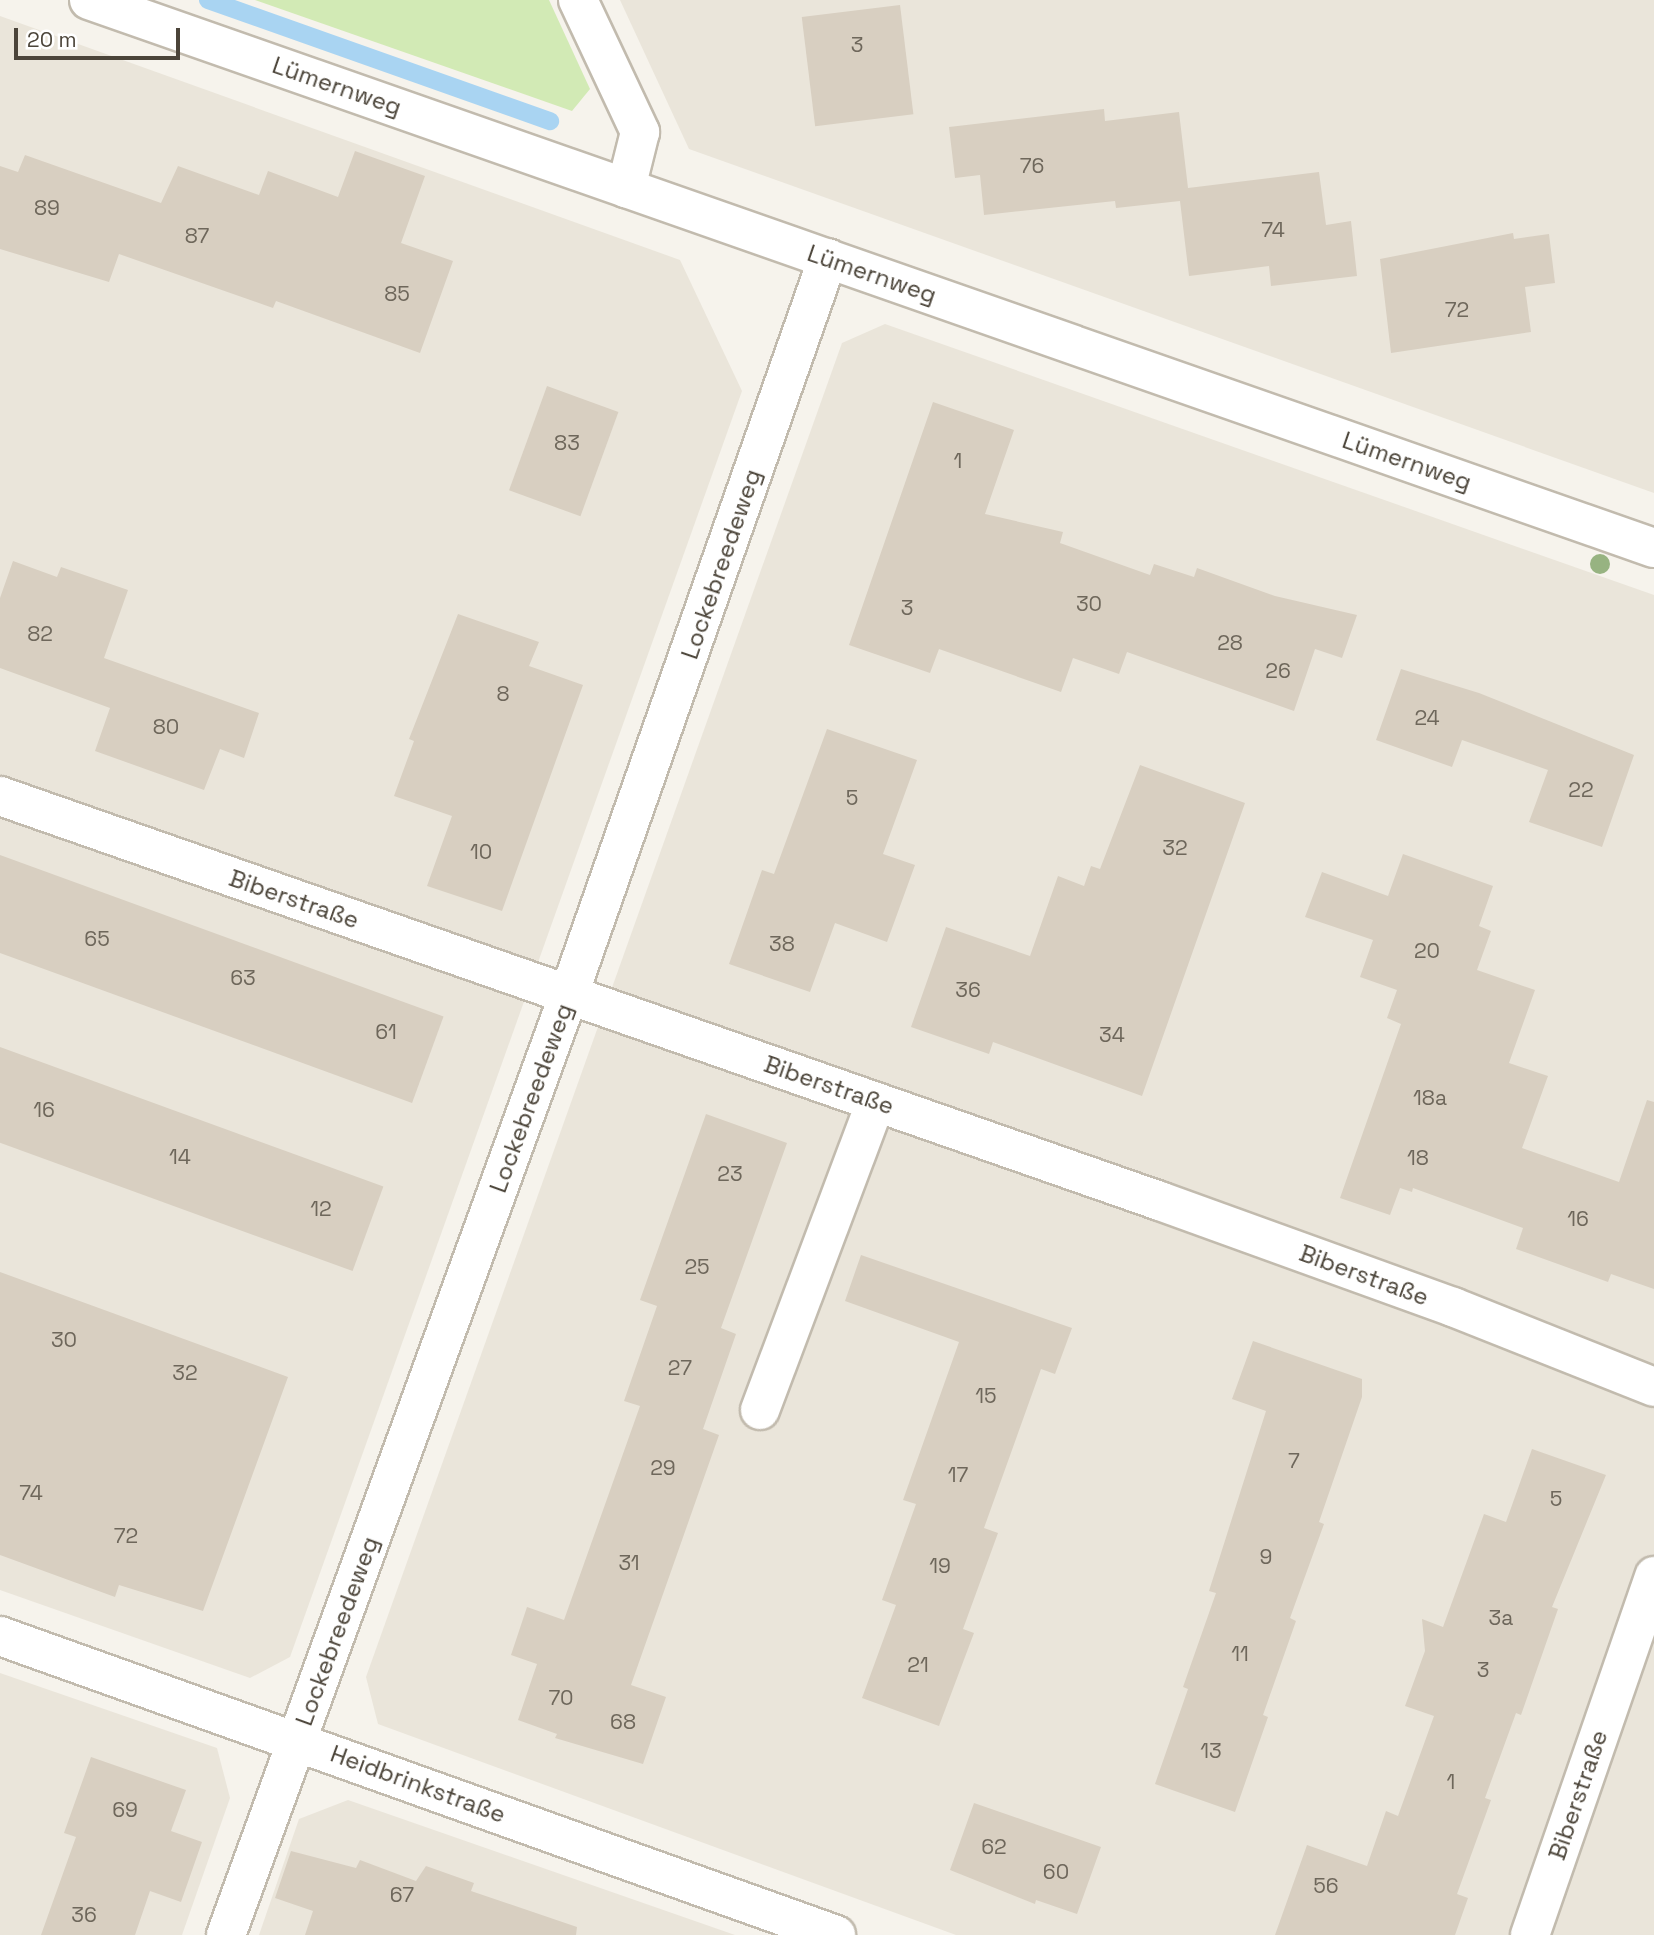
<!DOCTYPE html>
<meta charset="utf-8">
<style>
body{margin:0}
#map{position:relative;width:1654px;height:1935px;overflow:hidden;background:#f6f3ec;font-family:"Space Grotesk",sans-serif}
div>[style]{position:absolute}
.residential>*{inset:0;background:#eae5da}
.green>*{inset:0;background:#d2eab5}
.stream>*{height:18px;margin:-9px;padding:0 9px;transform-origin:9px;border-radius:9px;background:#a9d4f2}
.building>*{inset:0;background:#d8cfc1;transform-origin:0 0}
.roads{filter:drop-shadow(2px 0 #c2bbae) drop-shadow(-2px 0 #c2bbae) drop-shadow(0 2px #c2bbae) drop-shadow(0 -2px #c2bbae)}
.minor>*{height:38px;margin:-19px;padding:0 19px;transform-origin:19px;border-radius:19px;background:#fff}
.trees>*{width:20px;height:20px;margin:-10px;border-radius:50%;background:#97b381}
span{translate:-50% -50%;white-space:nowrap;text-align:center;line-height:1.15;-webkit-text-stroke:5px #fff;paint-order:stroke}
.number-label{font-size:21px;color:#6e675b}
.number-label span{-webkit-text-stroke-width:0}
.street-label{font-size:24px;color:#4b4439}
.scale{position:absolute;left:14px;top:28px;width:166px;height:32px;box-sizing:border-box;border:4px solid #4b4439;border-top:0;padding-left:9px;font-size:21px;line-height:24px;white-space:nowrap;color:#4b4439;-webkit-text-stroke:5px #fff;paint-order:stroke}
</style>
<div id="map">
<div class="residential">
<i style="clip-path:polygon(620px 0,1654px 0,1654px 493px,689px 149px)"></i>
<i style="clip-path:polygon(0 16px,680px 260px,742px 391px,290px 1657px,250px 1678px,0 1590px)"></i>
<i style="clip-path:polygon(885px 324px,1654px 595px,1654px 1935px,956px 1935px,378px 1724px,366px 1677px,842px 343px)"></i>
<i style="clip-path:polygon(0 1673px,217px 1748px,230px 1798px,182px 1935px,0 1935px)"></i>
<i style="clip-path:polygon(348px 1800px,735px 1935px,259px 1935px,299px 1819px)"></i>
</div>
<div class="green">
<i style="clip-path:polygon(255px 0,549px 0,590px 89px,572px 111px)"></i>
</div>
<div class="stream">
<i style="left:208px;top:0;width:363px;rotate:19.5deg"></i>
</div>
<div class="building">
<i style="left:900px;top:5px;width:110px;height:99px;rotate:83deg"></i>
<i style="clip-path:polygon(1104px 109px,1105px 121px,1179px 112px,1188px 188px,1319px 172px,1326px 225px,1351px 221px,1357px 276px,1271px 286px,1269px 266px,1189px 276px,1180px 201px,1116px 208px,1115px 201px,984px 215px,980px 175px,955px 178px,949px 127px)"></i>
<i style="clip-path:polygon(355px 151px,425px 176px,401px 243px,453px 261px,420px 353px,276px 301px,273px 308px,119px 254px,109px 282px,0 249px,0 166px,18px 172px,25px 155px,161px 203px,178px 166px,259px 195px,268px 171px,338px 197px)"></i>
<i style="clip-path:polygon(1513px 233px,1514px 239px,1549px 234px,1555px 283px,1525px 287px,1531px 332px,1391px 353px,1380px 259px)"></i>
<i style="left:547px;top:386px;width:76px;height:111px;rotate:20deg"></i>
<i style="clip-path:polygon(933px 402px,1014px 430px,985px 514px,1063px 532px,1060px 543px,1150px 575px,1154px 564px,1194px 577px,1197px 568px,1275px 596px,1357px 615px,1342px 658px,1315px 649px,1294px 711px,1127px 652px,1119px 674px,1073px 658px,1061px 692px,939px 649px,930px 673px,849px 645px)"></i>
<i style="clip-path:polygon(13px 561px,57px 577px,61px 567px,128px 590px,104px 658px,259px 713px,244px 758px,220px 749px,204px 790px,95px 751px,110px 708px,0 668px,0 598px)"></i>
<i style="clip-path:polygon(458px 614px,539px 642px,529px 666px,583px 685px,502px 911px,427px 886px,452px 816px,394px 796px,414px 741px,409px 739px)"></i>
<i style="clip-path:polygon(1401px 669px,1479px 693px,1634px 755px,1602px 847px,1529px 822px,1548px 770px,1462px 740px,1452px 767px,1376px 740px)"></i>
<i style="clip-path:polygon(827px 729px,917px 760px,883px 854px,915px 865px,887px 942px,835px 923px,810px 992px,729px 964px,762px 870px,774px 874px)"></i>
<i style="clip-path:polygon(1140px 765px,1245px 803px,1142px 1096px,993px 1042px,989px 1054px,911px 1027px,946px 927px,1030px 956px,1058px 876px,1084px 886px,1091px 866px,1100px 869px)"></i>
<i style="clip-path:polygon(1403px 854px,1493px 886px,1479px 926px,1491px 931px,1477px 970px,1535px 990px,1509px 1063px,1548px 1076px,1522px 1148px,1619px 1182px,1647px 1100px,1654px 1102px,1654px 1289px,1611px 1274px,1608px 1282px,1516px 1249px,1523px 1228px,1413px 1188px,1412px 1192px,1400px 1188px,1390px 1215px,1340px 1198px,1401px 1024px,1387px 1018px,1397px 990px,1360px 977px,1373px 940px,1305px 917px,1322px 872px,1388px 896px)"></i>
<i style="left:0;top:855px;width:472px;height:92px;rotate:20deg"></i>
<i style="left:0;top:1047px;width:408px;height:90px;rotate:20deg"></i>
<i style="clip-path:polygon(706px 1114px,787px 1143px,721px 1328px,736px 1334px,703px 1429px,719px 1435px,631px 1685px,666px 1697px,643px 1764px,555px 1738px,557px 1734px,518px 1720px,537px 1664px,511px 1655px,527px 1607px,564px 1620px,640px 1406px,624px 1401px,657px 1306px,640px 1300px)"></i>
<i style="clip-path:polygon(861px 1255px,1072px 1328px,1055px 1374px,1041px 1369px,984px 1528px,998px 1533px,963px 1629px,974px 1633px,939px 1726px,862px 1698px,896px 1605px,882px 1600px,916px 1504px,903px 1500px,959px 1342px,845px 1301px)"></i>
<i style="clip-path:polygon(0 1272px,288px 1377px,203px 1611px,119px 1585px,115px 1597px,0 1555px)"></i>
<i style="clip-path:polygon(1253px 1341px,1362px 1379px,1362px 1397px,1319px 1522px,1324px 1524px,1290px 1618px,1296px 1621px,1263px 1715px,1268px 1717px,1235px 1812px,1155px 1784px,1188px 1689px,1183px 1687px,1216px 1593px,1209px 1591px,1266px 1411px,1232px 1399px)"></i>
<i style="clip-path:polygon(1532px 1449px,1606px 1475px,1552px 1607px,1558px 1609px,1521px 1715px,1516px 1713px,1485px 1798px,1491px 1800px,1457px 1894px,1468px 1898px,1455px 1935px,1275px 1935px,1307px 1845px,1367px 1866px,1386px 1811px,1398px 1816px,1434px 1716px,1405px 1706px,1425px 1651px,1422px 1619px,1443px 1627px,1484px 1514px,1506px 1522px)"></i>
<i style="clip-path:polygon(91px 1757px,186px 1790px,171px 1831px,202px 1842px,181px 1902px,150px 1891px,135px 1935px,41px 1935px,76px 1837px,64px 1833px)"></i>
<i style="clip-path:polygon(974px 1803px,1101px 1847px,1077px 1914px,1036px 1900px,1035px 1904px,950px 1870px)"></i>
<i style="clip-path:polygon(291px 1851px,356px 1868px,360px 1860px,416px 1881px,426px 1866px,474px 1883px,471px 1891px,577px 1927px,576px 1935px,305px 1935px,313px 1911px,275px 1898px)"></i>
</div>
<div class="roads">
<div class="minor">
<i style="left:89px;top:0;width:1658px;rotate:19.3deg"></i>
<i style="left:578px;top:0;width:146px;rotate:64.8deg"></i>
<i style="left:640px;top:132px;width:58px;rotate:104deg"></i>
<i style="left:0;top:796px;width:1229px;rotate:19.25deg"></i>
<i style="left:1160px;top:1201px;width:312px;rotate:19.9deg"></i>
<i style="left:1453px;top:1307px;width:216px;rotate:21.7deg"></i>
<i style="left:760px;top:1410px;width:329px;rotate:-69.4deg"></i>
<i style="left:0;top:1636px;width:888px;rotate:19.68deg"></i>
<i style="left:226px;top:1935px;width:1002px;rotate:-69.97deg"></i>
<i style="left:569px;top:994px;width:780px;rotate:-70.61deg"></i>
<i style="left:1530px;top:1935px;width:380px;rotate:-70.9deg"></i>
</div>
</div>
<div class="trees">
<i style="left:1600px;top:564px"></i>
</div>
<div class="number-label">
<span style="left:857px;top:45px">3</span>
<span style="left:1032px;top:166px">76</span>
<span style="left:47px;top:208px">89</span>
<span style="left:1273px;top:230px">74</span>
<span style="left:197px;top:236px">87</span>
<span style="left:397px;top:294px">85</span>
<span style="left:1457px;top:310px">72</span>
<span style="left:567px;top:443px">83</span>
<span style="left:958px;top:461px">1</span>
<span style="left:1089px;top:604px">30</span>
<span style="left:907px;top:608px">3</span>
<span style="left:40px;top:634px">82</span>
<span style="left:1230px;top:643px">28</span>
<span style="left:1278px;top:671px">26</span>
<span style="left:503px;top:694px">8</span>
<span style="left:1427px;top:718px">24</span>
<span style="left:166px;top:727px">80</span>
<span style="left:1581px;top:790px">22</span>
<span style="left:852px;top:798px">5</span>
<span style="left:1175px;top:848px">32</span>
<span style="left:481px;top:852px">10</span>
<span style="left:97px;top:939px">65</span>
<span style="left:782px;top:944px">38</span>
<span style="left:1427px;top:951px">20</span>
<span style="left:243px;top:978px">63</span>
<span style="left:968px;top:990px">36</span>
<span style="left:386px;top:1032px">61</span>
<span style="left:1112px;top:1035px">34</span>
<span style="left:1430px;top:1098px">18a</span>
<span style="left:44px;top:1110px">16</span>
<span style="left:180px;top:1157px">14</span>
<span style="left:1418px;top:1158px">18</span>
<span style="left:730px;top:1174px">23</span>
<span style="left:321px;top:1209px">12</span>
<span style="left:1578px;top:1219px">16</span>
<span style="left:697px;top:1267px">25</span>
<span style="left:64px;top:1340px">30</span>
<span style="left:680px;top:1368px">27</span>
<span style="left:185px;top:1373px">32</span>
<span style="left:986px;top:1396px">15</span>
<span style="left:1294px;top:1461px">7</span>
<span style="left:663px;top:1468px">29</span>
<span style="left:958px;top:1475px">17</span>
<span style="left:31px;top:1493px">74</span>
<span style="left:1556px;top:1499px">5</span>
<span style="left:126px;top:1536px">72</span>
<span style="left:1266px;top:1557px">9</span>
<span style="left:629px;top:1563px">31</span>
<span style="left:940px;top:1566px">19</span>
<span style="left:1501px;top:1618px">3a</span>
<span style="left:1240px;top:1654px">11</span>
<span style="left:918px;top:1665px">21</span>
<span style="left:1483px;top:1670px">3</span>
<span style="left:561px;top:1698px">70</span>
<span style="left:623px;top:1722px">68</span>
<span style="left:1211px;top:1751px">13</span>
<span style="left:1451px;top:1782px">1</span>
<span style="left:125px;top:1810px">69</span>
<span style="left:994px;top:1847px">62</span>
<span style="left:1056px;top:1872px">60</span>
<span style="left:1326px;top:1886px">56</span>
<span style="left:402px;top:1895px">67</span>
<span style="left:84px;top:1915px">36</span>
</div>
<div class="street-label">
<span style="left:337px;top:86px;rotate:19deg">Lümernweg</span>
<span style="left:872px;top:274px;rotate:19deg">Lümernweg</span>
<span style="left:1407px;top:461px;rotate:19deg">Lümernweg</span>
<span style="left:721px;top:564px;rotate:-71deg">Lockebreedeweg</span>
<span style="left:294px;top:899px;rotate:19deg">Biberstraße</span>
<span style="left:829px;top:1085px;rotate:19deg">Biberstraße</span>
<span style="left:531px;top:1098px;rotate:-70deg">Lockebreedeweg</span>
<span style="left:1364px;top:1275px;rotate:20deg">Biberstraße</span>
<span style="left:337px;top:1631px;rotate:-70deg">Lockebreedeweg</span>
<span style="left:418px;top:1784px;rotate:20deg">Heidbrinkstraße</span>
<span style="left:1578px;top:1795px;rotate:-71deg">Biberstraße</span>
</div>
<div class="scale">20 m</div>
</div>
